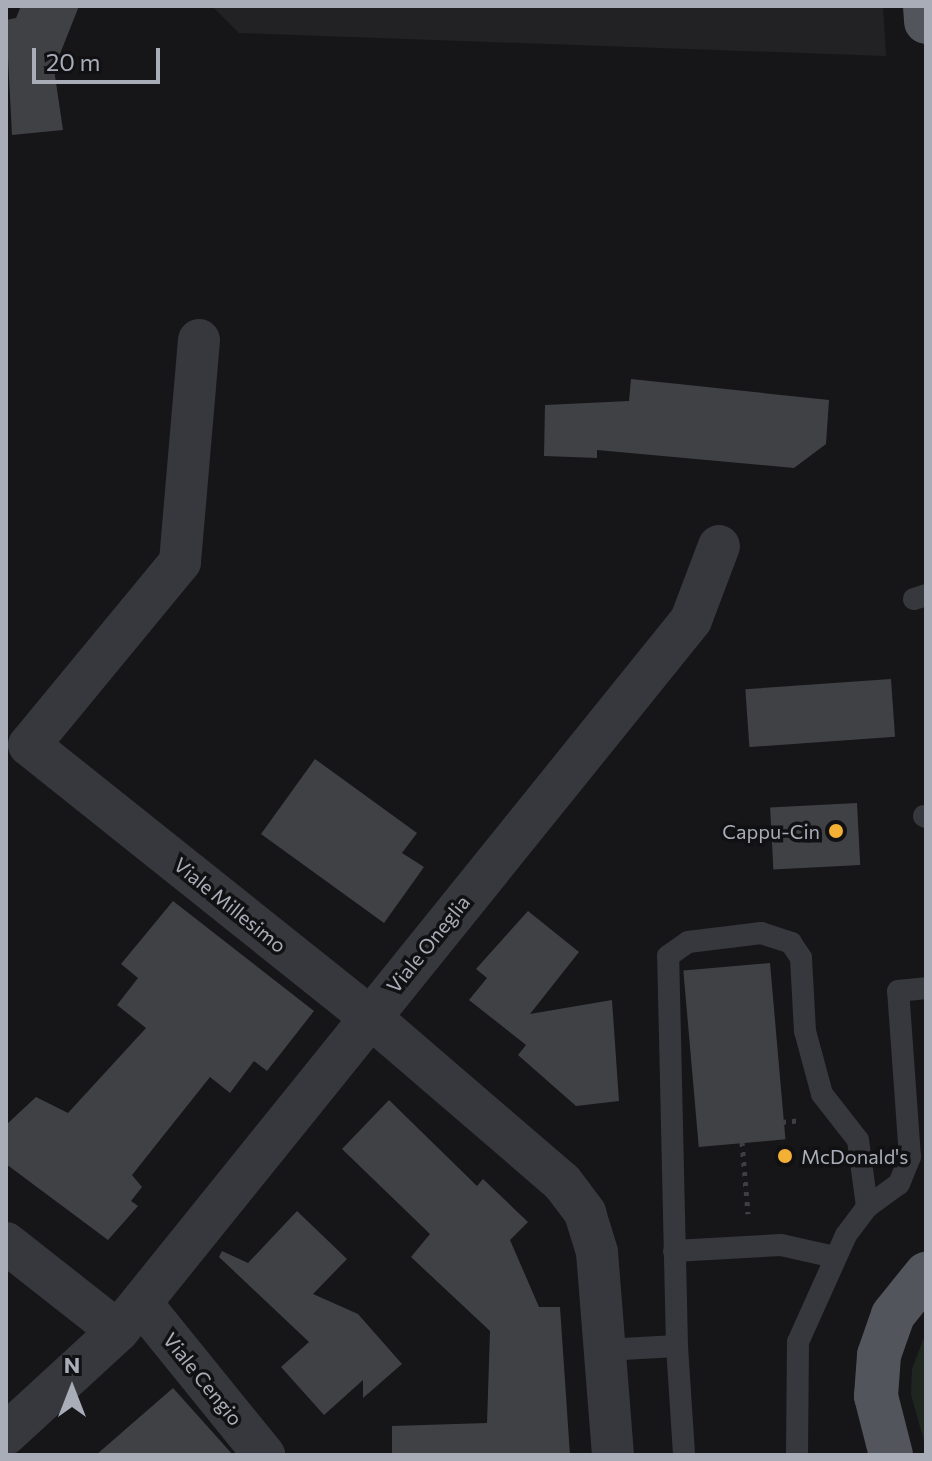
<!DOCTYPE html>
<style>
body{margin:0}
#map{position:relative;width:932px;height:1461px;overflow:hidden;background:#161618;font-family:Commissioner,sans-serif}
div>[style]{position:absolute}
.built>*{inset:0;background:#222225}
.green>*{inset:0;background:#1e261f}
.building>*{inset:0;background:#404145;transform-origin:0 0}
.path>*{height:5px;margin-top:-2.5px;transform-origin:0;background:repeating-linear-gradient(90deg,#3d3f44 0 4px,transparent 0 10px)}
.service>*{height:22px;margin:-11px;padding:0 11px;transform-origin:11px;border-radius:11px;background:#37383d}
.minor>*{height:42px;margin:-21px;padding:0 21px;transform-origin:21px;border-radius:21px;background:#37383d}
.primary>*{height:44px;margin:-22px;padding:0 22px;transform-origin:22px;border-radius:22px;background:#53555c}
.dots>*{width:22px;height:22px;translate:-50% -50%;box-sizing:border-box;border:4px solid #111113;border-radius:50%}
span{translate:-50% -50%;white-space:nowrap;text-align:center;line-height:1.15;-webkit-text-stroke:7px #111113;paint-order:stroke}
.poi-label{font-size:20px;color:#a8adb8}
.right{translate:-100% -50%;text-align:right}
.left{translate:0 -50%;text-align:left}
.street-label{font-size:20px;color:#a8adb8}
.frame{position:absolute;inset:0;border:8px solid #a8adb8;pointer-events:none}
.north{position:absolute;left:32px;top:1349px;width:80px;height:80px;-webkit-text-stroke:6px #111113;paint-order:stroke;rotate:0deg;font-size:22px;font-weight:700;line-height:32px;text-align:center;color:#a8adb8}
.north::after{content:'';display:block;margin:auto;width:28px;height:36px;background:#a8adb8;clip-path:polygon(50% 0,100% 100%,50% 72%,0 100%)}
.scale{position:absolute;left:32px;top:48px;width:128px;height:36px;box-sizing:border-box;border:4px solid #a8adb8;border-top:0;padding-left:10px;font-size:24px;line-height:28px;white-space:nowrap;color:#a8adb8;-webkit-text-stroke:6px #111113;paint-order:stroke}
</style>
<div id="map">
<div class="built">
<i style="clip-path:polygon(212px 6px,883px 6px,886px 56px,239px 33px)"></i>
</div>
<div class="green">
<i style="clip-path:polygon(926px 1332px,926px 1448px,911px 1395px,912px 1369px)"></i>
</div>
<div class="building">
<i style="clip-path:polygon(21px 6px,79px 6px,54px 69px,63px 130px,12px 135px,6px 20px,16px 18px)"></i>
<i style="clip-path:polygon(631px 379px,829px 400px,826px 444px,794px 468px,597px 450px,597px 458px,544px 456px,545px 405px,629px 401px)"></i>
<i style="left:891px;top:679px;width:58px;height:146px;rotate:86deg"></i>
<i style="clip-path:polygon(315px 759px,417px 833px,402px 853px,424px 867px,384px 923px,261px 834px)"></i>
<i style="left:857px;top:803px;width:62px;height:87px;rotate:87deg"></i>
<i style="clip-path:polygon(173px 901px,314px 1011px,267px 1071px,254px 1061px,230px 1093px,210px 1077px,132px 1175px,142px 1187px,131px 1201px,138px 1206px,108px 1240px,6px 1164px,6px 1125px,36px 1097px,68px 1113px,146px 1028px,117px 1005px,138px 978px,121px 964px)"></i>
<i style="clip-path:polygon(528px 911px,579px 952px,530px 1014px,612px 1000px,619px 1101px,576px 1106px,518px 1055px,526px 1045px,469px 1000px,487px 978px,476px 969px)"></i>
<i style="left:770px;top:963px;width:177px;height:87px;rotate:85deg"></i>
<i style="clip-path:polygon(389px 1100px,477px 1186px,483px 1179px,528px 1222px,510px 1240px,539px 1307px,560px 1307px,570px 1455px,392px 1455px,392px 1426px,487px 1423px,490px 1331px,411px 1257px,430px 1234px,342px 1149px)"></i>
<i style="clip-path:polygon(297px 1211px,347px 1259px,313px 1294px,358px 1314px,402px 1364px,363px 1398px,363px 1380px,324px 1415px,281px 1367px,309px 1342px,219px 1257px,222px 1251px,248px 1263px)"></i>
<i style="clip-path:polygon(173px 1388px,233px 1455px,96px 1455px)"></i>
</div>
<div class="path">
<i style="left:782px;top:1122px;width:20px;rotate:-6deg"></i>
<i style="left:742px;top:1142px;width:72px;rotate:85.2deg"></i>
</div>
<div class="service">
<i style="left:914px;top:599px;width:13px;rotate:-18deg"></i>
<i style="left:924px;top:816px;width:2px;rotate:27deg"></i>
<i style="left:674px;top:1251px;width:107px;rotate:-3.2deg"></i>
<i style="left:781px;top:1245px;width:55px;rotate:12.5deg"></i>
<i style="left:677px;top:1346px;width:390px;rotate:-91.3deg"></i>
<i style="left:668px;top:956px;width:24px;rotate:-35deg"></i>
<i style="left:688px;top:942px;width:74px;rotate:-7deg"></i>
<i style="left:761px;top:933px;width:32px;rotate:18deg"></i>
<i style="left:791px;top:943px;width:18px;rotate:56deg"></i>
<i style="left:801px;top:958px;width:73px;rotate:86.9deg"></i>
<i style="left:805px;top:1031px;width:65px;rotate:74.9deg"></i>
<i style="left:822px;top:1094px;width:58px;rotate:52deg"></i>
<i style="left:858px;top:1140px;width:68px;rotate:82.3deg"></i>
<i style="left:604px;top:1350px;width:73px;rotate:-3.1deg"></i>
<i style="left:677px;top:1346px;width:109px;rotate:86.3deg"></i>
<i style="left:797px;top:1455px;width:113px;rotate:-89.5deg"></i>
<i style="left:798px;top:1342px;width:117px;rotate:-65.8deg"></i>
<i style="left:846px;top:1235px;width:35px;rotate:-53deg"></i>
<i style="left:867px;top:1207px;width:39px;rotate:-36deg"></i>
<i style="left:899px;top:1184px;width:29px;rotate:-68deg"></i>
<i style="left:910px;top:1157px;width:166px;rotate:-94.1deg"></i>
<i style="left:898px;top:991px;width:28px;rotate:-6deg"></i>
</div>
<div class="minor">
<i style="left:199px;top:340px;width:223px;rotate:94.9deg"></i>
<i style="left:180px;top:562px;width:237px;rotate:129.5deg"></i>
<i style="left:29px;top:745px;width:436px;rotate:38.6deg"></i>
<i style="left:370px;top:1017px;width:253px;rotate:40.7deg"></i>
<i style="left:562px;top:1182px;width:39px;rotate:53deg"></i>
<i style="left:585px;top:1213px;width:41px;rotate:72.9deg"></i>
<i style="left:597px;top:1252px;width:204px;rotate:85.5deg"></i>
<i style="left:6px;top:1243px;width:142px;rotate:38.2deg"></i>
<i style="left:141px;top:1303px;width:196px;rotate:51deg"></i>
<i style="left:6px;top:1434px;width:152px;rotate:-42.6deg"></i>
<i style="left:118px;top:1331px;width:913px;rotate:-51.13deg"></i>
<i style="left:691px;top:620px;width:79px;rotate:-69.3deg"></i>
</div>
<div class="primary">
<i style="left:925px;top:6px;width:16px;rotate:86deg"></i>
<i style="left:891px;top:1455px;width:61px;rotate:-104.3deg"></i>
<i style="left:876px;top:1396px;width:41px;rotate:-85.8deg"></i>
<i style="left:879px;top:1355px;width:42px;rotate:-70.7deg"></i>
<i style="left:893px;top:1315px;width:53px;rotate:-51.2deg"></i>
</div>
<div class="dots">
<i style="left:836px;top:831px;background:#f2b134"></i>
<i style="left:785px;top:1156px;background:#f2b134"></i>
</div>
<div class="poi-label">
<span class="right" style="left:820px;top:831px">Cappu-Cin</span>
<span class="left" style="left:801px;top:1156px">McDonald's</span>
</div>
<div class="street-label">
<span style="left:230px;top:905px;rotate:39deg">Viale Millesimo</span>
<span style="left:428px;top:944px;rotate:-51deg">Viale Oneglia</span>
<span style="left:203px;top:1379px;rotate:51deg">Viale Cengio</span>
</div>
<div class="frame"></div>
<div class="north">N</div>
<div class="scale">20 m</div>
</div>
